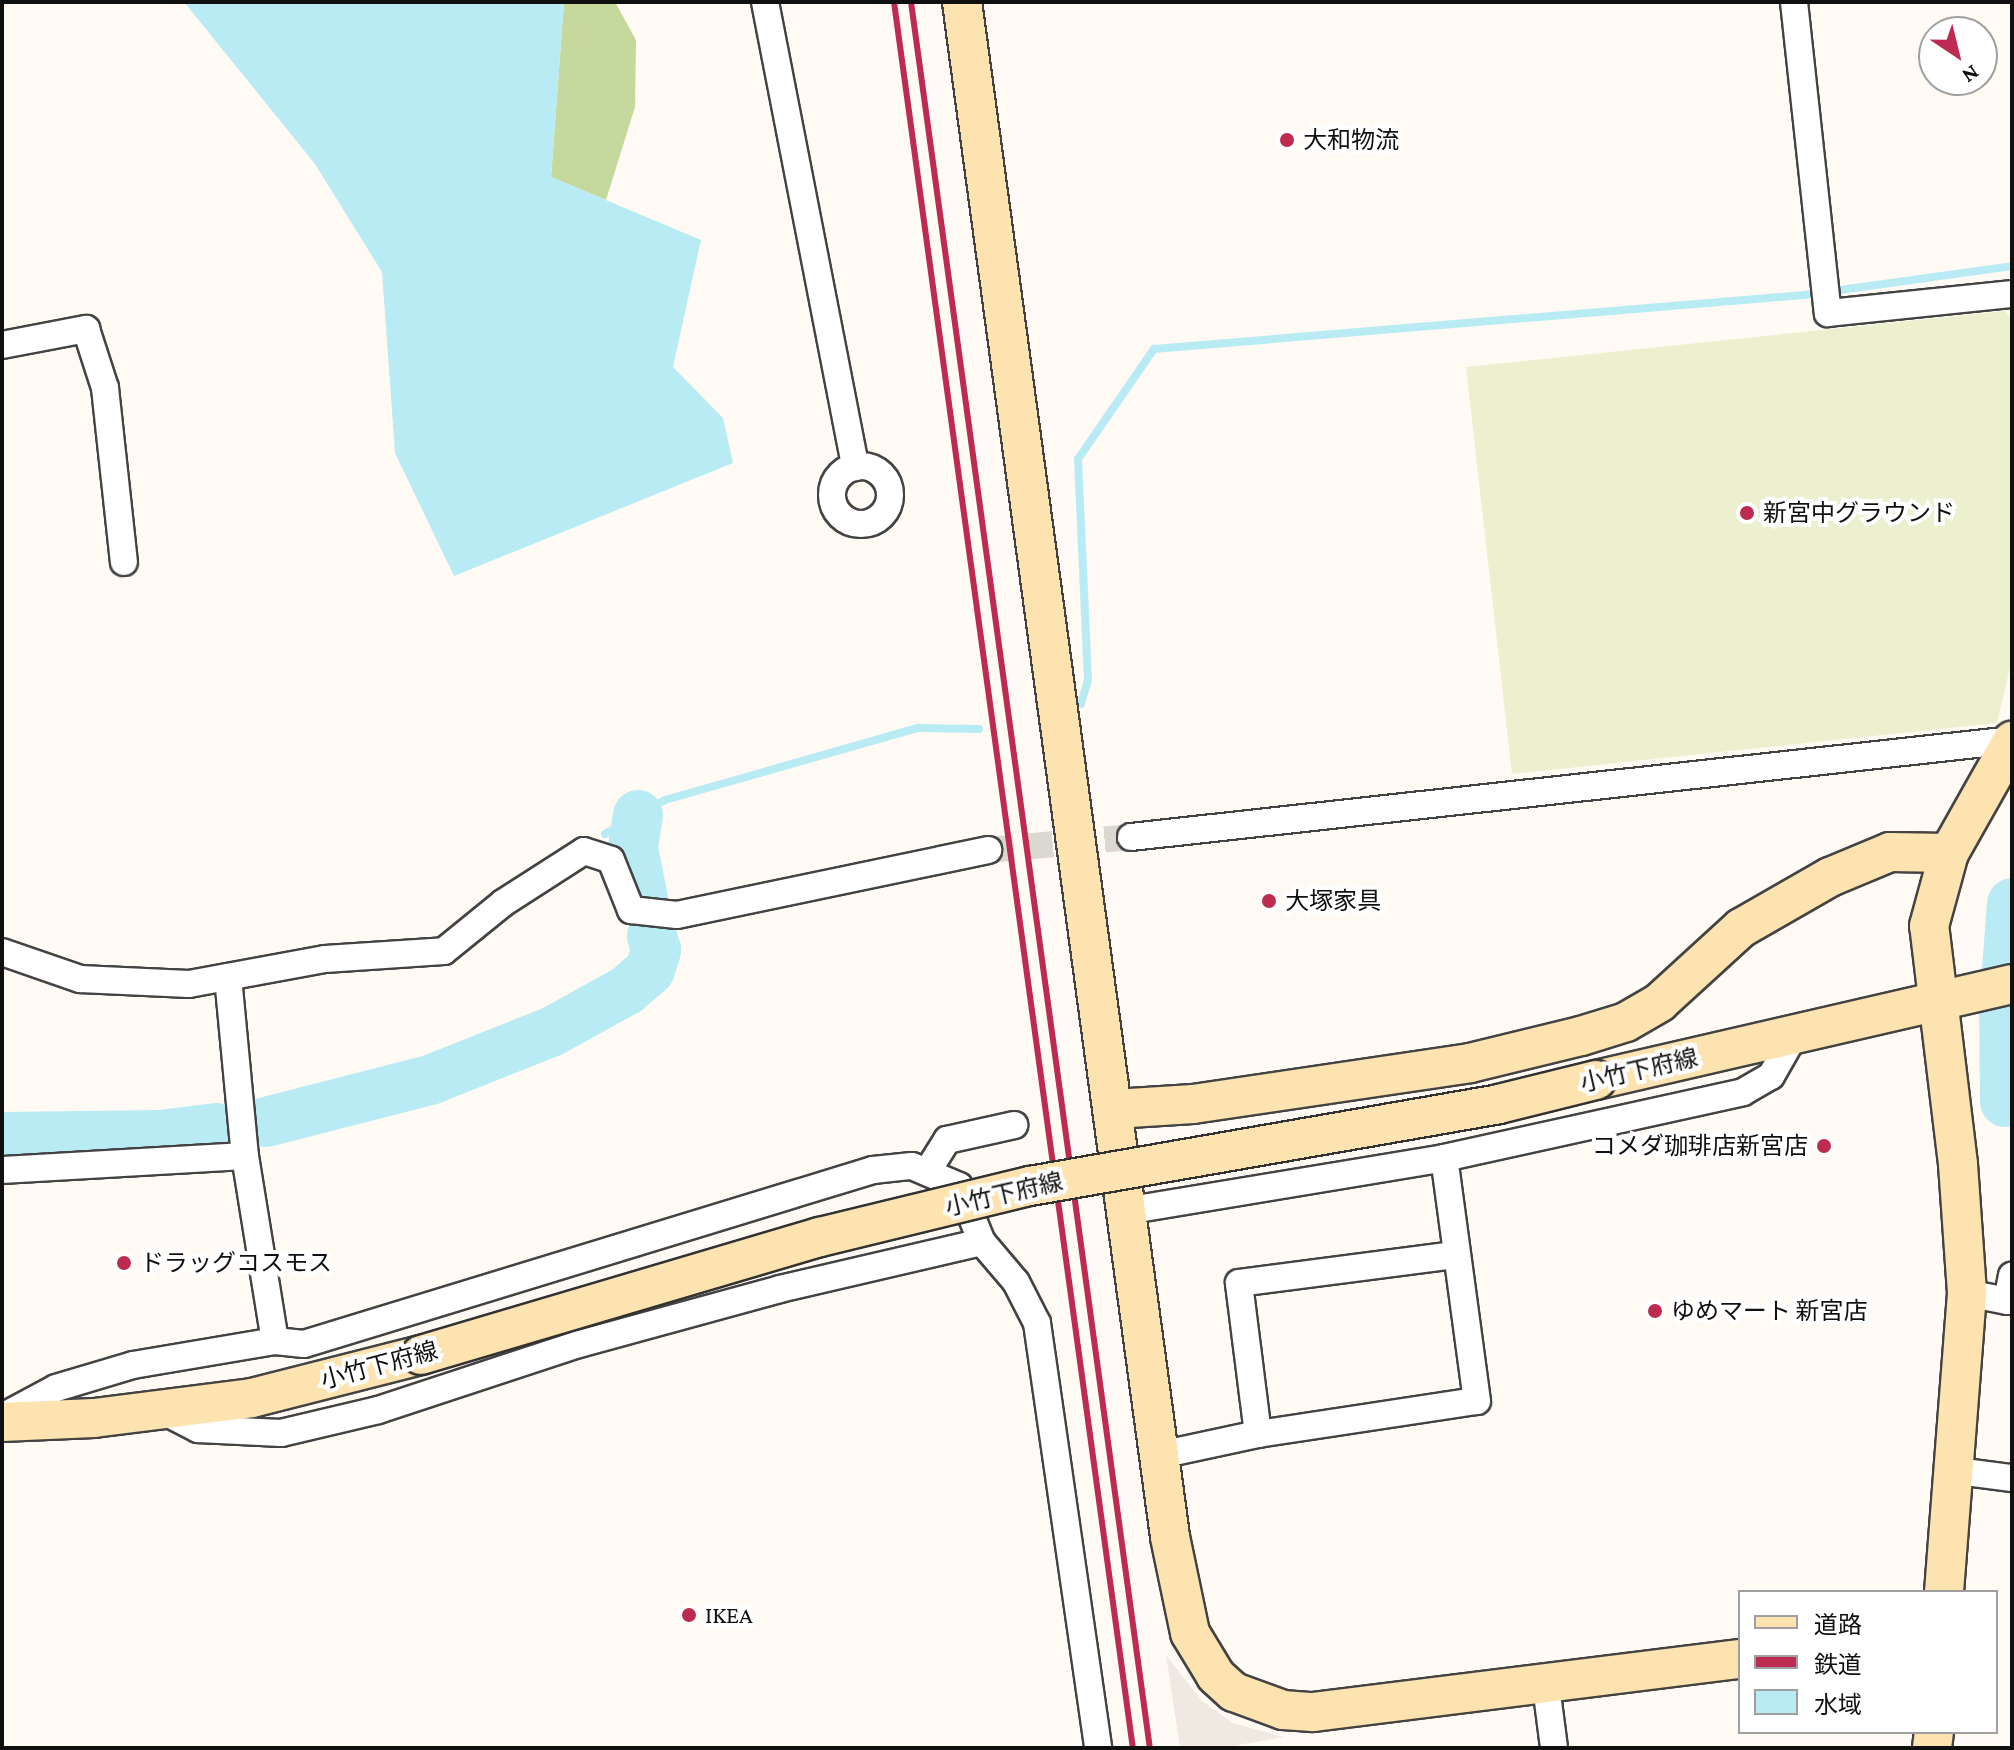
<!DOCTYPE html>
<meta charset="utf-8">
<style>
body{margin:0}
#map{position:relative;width:2014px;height:1750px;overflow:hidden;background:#fffaf3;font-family:"Crimson Pro","Noto Sans JP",serif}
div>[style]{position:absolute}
.forest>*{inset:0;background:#c5d99c}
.pitch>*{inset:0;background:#ecf0ce}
.plaza>*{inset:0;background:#f0e9e1}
.water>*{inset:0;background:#b9ebf5}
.stream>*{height:8px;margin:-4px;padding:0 4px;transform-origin:4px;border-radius:4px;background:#b9ebf5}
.river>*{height:50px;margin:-25px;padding:0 25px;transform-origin:25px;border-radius:25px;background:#b9ebf5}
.street-tunnel>*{height:26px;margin-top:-13px;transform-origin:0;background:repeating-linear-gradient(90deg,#dbd7d1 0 26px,transparent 0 39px)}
.roads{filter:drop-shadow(2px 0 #434343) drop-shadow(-2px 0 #434343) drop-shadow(0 2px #434343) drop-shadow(0 -2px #434343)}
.street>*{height:26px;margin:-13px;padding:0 13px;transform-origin:13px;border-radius:13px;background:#fff}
.street>.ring{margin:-13px;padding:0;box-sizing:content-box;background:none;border:26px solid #fff;border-radius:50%}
.secondary>*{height:38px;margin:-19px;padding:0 19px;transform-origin:19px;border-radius:19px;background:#fce3b0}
.rail>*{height:6px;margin:-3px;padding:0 3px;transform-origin:3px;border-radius:3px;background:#bd2b51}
.bridges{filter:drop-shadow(2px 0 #323232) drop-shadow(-2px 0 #323232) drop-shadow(0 2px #323232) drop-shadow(0 -2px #323232)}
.secondary-bridge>*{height:38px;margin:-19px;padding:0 19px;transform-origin:19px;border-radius:19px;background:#fce3b0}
.dots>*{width:22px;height:22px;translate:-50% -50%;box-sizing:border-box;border:4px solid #fff;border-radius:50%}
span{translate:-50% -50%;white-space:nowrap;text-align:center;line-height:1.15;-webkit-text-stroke:8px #fff;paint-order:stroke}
.poi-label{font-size:24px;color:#101010}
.left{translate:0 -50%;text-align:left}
.right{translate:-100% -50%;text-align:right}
.street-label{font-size:24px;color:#101010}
.frame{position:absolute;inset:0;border:4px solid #101010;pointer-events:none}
.legend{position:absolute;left:1738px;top:1590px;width:260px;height:144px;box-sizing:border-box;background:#fff;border:2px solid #9f9f9f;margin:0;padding:10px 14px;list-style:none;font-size:24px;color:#101010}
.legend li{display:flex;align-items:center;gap:16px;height:40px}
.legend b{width:40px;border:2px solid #9f9f9f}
.north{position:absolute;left:1918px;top:16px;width:80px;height:80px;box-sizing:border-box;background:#fff;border:2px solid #9f9f9f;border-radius:50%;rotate:145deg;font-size:22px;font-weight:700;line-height:32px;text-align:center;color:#101010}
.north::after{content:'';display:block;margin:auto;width:28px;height:36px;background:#bd2b51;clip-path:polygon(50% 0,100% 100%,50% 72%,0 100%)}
</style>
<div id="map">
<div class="forest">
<i style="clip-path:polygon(564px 2px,615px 2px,636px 40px,635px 107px,606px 200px,551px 177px)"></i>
</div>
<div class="pitch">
<i style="clip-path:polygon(2005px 311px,2012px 319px,2012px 659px,1997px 723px,1512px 774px,1466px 367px)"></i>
</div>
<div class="plaza">
<i style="clip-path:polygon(1166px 1655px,1202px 1701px,1233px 1723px,1284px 1737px,1221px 1748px,1180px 1748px)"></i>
</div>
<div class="water">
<i style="clip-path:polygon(184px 2px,564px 2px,551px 177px,701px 240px,673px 367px,723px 418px,733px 463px,454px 576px,395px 453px,382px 272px,315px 164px)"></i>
</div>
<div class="stream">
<i style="left:1081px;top:704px;width:25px;rotate:-74deg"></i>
<i style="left:1088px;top:680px;width:221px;rotate:-92.6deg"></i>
<i style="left:1078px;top:459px;width:134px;rotate:-55.4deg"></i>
<i style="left:1154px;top:349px;width:652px;rotate:-4.75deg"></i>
<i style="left:1804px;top:295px;width:210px;rotate:-7.9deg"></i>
<i style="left:605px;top:834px;width:69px;rotate:-29.5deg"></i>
<i style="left:665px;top:800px;width:263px;rotate:-15.9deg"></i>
<i style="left:918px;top:728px;width:61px;rotate:0.9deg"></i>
</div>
<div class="river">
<i style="left:638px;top:815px;width:33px;rotate:99deg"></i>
<i style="left:633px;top:848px;width:52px;rotate:78.9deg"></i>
<i style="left:2005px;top:1102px;width:94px;rotate:-90.6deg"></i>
<i style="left:2004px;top:1008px;width:105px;rotate:-85.6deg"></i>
<i style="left:266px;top:1122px;width:169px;rotate:-14.4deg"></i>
<i style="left:430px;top:1080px;width:132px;rotate:-21.7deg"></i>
<i style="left:553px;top:1031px;width:85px;rotate:-29deg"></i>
<i style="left:627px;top:990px;width:30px;rotate:-41deg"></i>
<i style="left:650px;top:970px;width:21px;rotate:-73deg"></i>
<i style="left:656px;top:950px;width:15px;rotate:-106deg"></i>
<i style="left:2px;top:1137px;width:157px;rotate:-0.7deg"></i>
<i style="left:159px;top:1135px;width:58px;rotate:-6.9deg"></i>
</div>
<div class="street-tunnel">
<i style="left:988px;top:850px;width:144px;rotate:-5.2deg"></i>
</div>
<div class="roads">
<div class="street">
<i style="left:765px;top:2px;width:474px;rotate:79deg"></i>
<i style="left:1794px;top:2px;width:313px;rotate:83.8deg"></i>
<i style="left:1828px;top:313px;width:185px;rotate:-5.9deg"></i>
<i style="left:2px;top:345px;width:86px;rotate:-10.8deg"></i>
<i style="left:86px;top:329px;width:62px;rotate:72.1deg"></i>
<i style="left:105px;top:388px;width:175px;rotate:83.8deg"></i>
<i class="ring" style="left:832px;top:466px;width:32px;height:32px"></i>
<i style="left:1131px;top:837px;width:886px;rotate:-6.28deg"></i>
<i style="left:2px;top:952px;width:83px;rotate:19.1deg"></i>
<i style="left:80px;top:979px;width:109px;rotate:2.6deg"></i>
<i style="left:189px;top:984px;width:138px;rotate:-10.4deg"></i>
<i style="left:325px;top:959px;width:119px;rotate:-3.8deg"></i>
<i style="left:444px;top:951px;width:76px;rotate:-39.1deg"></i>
<i style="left:503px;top:903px;width:96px;rotate:-32.7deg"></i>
<i style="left:584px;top:851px;width:28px;rotate:18deg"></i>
<i style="left:611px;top:860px;width:54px;rotate:68.2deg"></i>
<i style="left:631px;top:910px;width:46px;rotate:6.2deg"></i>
<i style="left:677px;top:915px;width:318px;rotate:-11.8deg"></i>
<i style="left:228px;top:977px;width:180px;rotate:84.6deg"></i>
<i style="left:245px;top:1156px;width:187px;rotate:80.8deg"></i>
<i style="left:2px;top:1170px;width:243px;rotate:-3.3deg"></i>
<i style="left:927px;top:1172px;width:38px;rotate:-58deg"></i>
<i style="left:947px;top:1140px;width:69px;rotate:-12.6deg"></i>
<i style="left:1125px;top:1211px;width:323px;rotate:-9.4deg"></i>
<i style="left:1444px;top:1158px;width:306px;rotate:-12.4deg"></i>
<i style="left:1743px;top:1092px;width:32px;rotate:-30deg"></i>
<i style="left:1771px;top:1076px;width:48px;rotate:-60.3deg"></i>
<i style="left:1967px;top:1293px;width:41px;rotate:11.3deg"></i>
<i style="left:2007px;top:1301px;width:26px;rotate:-79deg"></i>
<i style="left:161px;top:1410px;width:42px;rotate:27.2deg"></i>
<i style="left:198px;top:1429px;width:83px;rotate:2.8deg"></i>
<i style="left:281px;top:1433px;width:100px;rotate:-13.3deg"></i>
<i style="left:378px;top:1410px;width:212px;rotate:-18.2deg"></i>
<i style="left:579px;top:1344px;width:208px;rotate:-15.3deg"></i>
<i style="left:780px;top:1289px;width:207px;rotate:-13.1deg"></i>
<i style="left:2px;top:1417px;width:61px;rotate:-28.2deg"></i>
<i style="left:56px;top:1388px;width:80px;rotate:-16.6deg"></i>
<i style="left:133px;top:1365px;width:144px;rotate:-9.6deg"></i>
<i style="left:275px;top:1341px;width:29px;rotate:6deg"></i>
<i style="left:304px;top:1344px;width:595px;rotate:-17deg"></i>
<i style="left:873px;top:1170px;width:39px;rotate:-6deg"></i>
<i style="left:912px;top:1166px;width:51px;rotate:23.1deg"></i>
<i style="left:959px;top:1186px;width:61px;rotate:67.7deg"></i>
<i style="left:982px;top:1242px;width:52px;rotate:49.6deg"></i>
<i style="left:1016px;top:1282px;width:46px;rotate:62.9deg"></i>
<i style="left:1037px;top:1323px;width:429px;rotate:81.8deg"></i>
<i style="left:1258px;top:1434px;width:152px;rotate:-97.2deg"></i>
<i style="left:1239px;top:1283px;width:218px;rotate:-7.4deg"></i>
<i style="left:1160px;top:1455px;width:100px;rotate:-12.1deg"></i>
<i style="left:1258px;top:1434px;width:221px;rotate:-8.6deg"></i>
<i style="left:1477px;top:1401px;width:245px;rotate:-97.7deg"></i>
<i style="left:1950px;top:1470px;width:63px;rotate:7.4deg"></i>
<i style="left:1546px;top:1686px;width:63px;rotate:82.6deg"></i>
</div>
<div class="secondary">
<i style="left:962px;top:2px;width:1549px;rotate:82.28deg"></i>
<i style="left:1170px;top:1537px;width:98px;rotate:78.2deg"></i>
<i style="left:1190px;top:1633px;width:50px;rotate:58.8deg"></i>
<i style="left:1216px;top:1676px;width:24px;rotate:42deg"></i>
<i style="left:1234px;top:1692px;width:52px;rotate:20.2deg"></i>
<i style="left:1283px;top:1710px;width:30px;rotate:4deg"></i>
<i style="left:1313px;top:1712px;width:430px;rotate:-7.1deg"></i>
<i style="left:1596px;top:1080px;width:427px;rotate:-13deg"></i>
<i style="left:1114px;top:1109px;width:79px;rotate:-3.6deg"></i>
<i style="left:1193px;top:1104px;width:280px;rotate:-8.4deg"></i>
<i style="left:1470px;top:1063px;width:114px;rotate:-13.7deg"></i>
<i style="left:1581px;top:1036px;width:47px;rotate:-17.3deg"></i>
<i style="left:1626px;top:1022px;width:39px;rotate:-30deg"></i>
<i style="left:1660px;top:1002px;width:110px;rotate:-42.4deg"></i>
<i style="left:1741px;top:928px;width:103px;rotate:-29.8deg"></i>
<i style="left:1830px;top:877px;width:65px;rotate:-22.6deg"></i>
<i style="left:1890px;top:852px;width:59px;rotate:1deg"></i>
<i style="left:2px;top:1422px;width:92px;rotate:-2.5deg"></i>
<i style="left:94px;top:1418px;width:159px;rotate:-7.2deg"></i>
<i style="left:252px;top:1398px;width:174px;rotate:-14.3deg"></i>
<i style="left:1944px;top:1592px;width:300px;rotate:-85.6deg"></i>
<i style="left:1967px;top:1293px;width:129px;rotate:-94deg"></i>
<i style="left:1958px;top:1164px;width:240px;rotate:-96.9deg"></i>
<i style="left:1929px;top:926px;width:76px;rotate:-74.7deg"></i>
<i style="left:1949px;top:853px;width:129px;rotate:-60.6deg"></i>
<i style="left:1932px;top:1748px;width:16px;rotate:-83deg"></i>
</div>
</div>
<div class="rail">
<i style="left:894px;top:2px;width:1762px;rotate:82.21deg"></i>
<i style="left:911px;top:2px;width:1762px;rotate:82.21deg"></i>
</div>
<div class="bridges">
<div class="secondary-bridge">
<i style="left:421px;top:1355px;width:416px;rotate:-16.5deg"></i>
<i style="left:820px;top:1237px;width:216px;rotate:-13.7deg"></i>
<i style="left:1030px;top:1186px;width:476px;rotate:-9.9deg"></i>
<i style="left:1499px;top:1104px;width:100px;rotate:-13.9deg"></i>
</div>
</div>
<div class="dots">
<i style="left:1287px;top:140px;background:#bd2b51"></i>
<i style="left:1747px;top:513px;background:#bd2b51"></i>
<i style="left:1269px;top:901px;background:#bd2b51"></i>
<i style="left:1824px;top:1146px;background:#bd2b51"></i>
<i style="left:124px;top:1263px;background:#bd2b51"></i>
<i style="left:1655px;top:1311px;background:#bd2b51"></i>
<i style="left:689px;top:1615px;background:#bd2b51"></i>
</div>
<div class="poi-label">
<span class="left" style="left:1303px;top:140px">大和物流</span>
<span class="left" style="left:1763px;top:513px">新宮中グラウンド</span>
<span class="left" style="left:1285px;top:901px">大塚家具</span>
<span class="right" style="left:1808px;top:1146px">コメダ珈琲店新宮店</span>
<span class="left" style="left:140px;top:1263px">ドラッグコスモス</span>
<span class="left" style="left:1671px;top:1311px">ゆめマート 新宮店</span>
<span class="left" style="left:705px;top:1615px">IKEA</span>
</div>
<div class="street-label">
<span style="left:1639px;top:1070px;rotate:-13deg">小竹下府線</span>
<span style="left:1004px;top:1194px;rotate:-13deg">小竹下府線</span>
<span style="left:379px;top:1365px;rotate:-15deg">小竹下府線</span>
</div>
<div class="frame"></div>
<ul class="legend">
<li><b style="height:10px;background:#fce3b0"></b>道路</li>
<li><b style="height:10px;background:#bd2b51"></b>鉄道</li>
<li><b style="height:22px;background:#b9ebf5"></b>水域</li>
</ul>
<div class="north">N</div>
</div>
